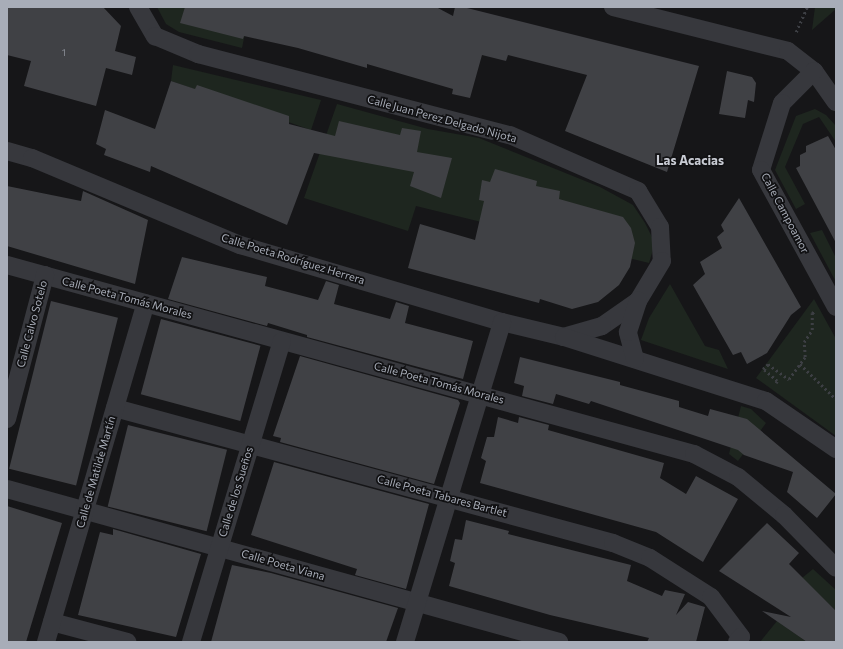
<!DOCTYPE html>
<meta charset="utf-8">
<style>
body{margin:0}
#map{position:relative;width:843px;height:649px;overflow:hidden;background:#161618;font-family:Commissioner,sans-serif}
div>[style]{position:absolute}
.green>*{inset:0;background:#1e261f}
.building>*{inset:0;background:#404145;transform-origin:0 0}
.path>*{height:2.5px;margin-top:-1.25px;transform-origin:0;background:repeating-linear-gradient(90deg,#3d3f44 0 2px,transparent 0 5px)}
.minor>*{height:18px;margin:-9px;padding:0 9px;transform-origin:9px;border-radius:9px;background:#37383d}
span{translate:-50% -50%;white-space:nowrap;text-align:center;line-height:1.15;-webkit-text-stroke:3.5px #111113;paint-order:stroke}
.number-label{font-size:9px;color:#8e929b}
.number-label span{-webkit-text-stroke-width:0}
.street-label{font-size:11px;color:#a8adb8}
.quarter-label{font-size:13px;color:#c9ccd4;font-weight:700}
.frame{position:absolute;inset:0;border:8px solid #a8adb8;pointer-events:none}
</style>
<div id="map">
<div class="green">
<i style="clip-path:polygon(157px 7px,243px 7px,249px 14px,242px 48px,179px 32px,166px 24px)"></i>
<i style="clip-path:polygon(815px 7px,836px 7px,836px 9px,812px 30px)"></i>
<i style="clip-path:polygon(173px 65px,321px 100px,311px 130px,171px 81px)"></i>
<i style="clip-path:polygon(337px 104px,428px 129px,479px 138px,600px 187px,633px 205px,645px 223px,655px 243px,649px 263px,416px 206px,408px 231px,304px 198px)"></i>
<i style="clip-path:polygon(815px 109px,826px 115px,836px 126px,836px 142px,819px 117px,803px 124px,785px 167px,805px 204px,796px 209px,775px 170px,796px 116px)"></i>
<i style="clip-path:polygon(822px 230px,836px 258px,836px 282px,810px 233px)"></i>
<i style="clip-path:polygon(670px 284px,705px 346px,719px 350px,728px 369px,641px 340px,649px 318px)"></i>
<i style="clip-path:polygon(814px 299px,836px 339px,836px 436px,756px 378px)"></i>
<i style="clip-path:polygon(741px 406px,751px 409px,766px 423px,738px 461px,729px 454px)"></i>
<i style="clip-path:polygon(813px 569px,836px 590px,836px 611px,802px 578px)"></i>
<i style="clip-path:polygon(777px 621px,807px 642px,760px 642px)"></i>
</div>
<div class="building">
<i style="clip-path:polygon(7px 7px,103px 7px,121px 26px,115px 51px,136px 57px,132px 75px,106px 68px,96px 106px,24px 86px,31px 61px,7px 55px)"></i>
<i style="clip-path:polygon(185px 7px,436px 7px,453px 16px,455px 7px,463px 7px,699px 66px,667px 172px,565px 131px,587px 75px,508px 55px,506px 61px,482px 55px,470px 98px,452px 94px,453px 89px,367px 64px,367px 68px,298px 48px,244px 36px,243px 39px,180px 23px)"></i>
<i style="clip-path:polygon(727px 71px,752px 77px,756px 83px,754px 102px,748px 100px,745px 118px,719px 114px)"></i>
<i style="clip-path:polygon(171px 81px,195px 89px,197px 85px,289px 116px,289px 124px,335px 136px,339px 121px,400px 135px,402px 128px,421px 131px,417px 152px,452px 158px,441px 198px,410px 186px,414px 172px,314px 153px,287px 225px,151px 166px,150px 172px,104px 155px,106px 149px,96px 144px,105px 110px,155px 129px)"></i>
<i style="clip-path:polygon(828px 136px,836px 150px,836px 243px,796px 168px,800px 166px,800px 155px,806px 152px,806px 146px)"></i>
<i style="clip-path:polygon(495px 169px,537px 181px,536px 186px,560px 191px,559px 199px,623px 217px,631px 228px,635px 243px,630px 267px,619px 285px,598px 302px,572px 309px,540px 299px,539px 303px,408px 268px,420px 224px,475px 240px,484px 201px,479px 200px,482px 180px,490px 182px)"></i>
<i style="clip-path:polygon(7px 186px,81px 201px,83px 191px,148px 220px,135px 284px,7px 246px)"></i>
<i style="clip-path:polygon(739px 198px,801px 307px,791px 315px,767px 353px,747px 364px,741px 352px,733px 355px,693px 285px,705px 274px,700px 262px,722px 248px,717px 237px,724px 231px,721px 225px)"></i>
<i style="clip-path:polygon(182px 257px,267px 277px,265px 286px,318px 300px,326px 281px,339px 285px,334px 304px,390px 319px,396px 302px,409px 306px,405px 323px,473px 341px,463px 379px,307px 337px,307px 335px,268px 323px,267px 326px,168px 299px)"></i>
<i style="left:51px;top:301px;width:69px;height:173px;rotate:14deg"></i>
<i style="left:161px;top:319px;width:103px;height:78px;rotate:15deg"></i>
<i style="clip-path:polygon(300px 356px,458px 400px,460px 403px,434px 484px,280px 442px,281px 438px,273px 436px)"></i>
<i style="clip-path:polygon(520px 357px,620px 382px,620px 385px,679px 401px,679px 407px,708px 416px,710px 409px,747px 419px,836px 494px,817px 518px,787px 492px,793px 472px,744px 455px,738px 450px,591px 401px,589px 404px,556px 394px,553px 404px,522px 396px,524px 386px,514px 383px)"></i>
<i style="clip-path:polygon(498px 417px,518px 423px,519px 417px,549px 425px,548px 430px,664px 463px,660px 478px,686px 494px,696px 476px,738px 499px,703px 562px,656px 532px,480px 483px,486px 461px,481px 458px,487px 437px,494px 437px)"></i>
<i style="left:128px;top:425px;width:102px;height:84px;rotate:14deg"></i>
<i style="clip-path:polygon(274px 462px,429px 504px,406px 589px,355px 575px,357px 569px,251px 535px)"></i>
<i style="clip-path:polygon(7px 506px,62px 523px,26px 642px,7px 642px)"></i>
<i style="clip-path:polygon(466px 520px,509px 531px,508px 534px,631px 565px,627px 581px,662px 596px,665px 590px,685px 594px,676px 615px,688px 602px,705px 607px,696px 642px,647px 642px,649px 638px,550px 615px,449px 586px,455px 563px,450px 561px,455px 539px,462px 540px)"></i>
<i style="clip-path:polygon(767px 523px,799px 553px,789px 564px,836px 611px,836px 642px,807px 642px,762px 611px,791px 617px,719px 571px)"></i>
<i style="clip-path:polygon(113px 529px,201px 554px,176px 637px,78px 615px,100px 532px,113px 535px)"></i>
<i style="clip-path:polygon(232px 565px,271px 573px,398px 608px,386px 642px,211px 642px)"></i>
</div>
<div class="path">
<i style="left:796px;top:32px;width:27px;rotate:-66deg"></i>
<i style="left:800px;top:364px;width:50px;rotate:44.2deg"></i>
<i style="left:776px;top:383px;width:2px;rotate:-63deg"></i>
<i style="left:777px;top:381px;width:18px;rotate:-139deg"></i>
<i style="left:763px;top:369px;width:7px;rotate:-45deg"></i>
<i style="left:768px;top:364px;width:26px;rotate:36deg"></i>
<i style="left:789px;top:379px;width:27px;rotate:-54deg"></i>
<i style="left:805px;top:357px;width:15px;rotate:-94deg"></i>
<i style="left:804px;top:342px;width:14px;rotate:-56deg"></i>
<i style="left:812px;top:330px;width:17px;rotate:-90deg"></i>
<i style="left:812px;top:313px;width:4px;rotate:-34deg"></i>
</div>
<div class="minor">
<i style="left:138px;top:7px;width:34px;rotate:60deg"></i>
<i style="left:155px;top:36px;width:47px;rotate:22.7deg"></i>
<i style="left:198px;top:54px;width:322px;rotate:14.6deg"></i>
<i style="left:510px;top:135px;width:140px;rotate:23.6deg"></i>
<i style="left:638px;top:191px;width:42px;rotate:58.6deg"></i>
<i style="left:660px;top:227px;width:34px;rotate:87deg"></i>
<i style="left:662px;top:261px;width:47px;rotate:121deg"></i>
<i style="left:638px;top:301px;width:44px;rotate:145.2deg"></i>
<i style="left:602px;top:326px;width:40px;rotate:164deg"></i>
<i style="left:613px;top:7px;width:180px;rotate:14.1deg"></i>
<i style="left:788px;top:51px;width:33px;rotate:38deg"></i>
<i style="left:814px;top:71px;width:38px;rotate:55deg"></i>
<i style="left:814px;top:71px;width:45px;rotate:135deg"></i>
<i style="left:782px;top:103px;width:70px;rotate:107.4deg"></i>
<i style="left:761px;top:170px;width:156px;rotate:61.3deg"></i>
<i style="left:7px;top:151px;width:26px;rotate:16deg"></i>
<i style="left:32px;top:158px;width:225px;rotate:22.7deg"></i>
<i style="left:240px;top:245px;width:273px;rotate:16.4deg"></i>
<i style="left:502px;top:322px;width:64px;rotate:13.6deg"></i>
<i style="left:564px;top:337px;width:212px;rotate:17.6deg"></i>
<i style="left:766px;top:401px;width:85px;rotate:34.4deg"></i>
<i style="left:7px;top:265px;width:713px;rotate:15.38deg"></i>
<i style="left:694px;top:454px;width:50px;rotate:27.6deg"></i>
<i style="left:738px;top:477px;width:60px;rotate:39.6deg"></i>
<i style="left:784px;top:515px;width:74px;rotate:45.5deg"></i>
<i style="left:635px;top:359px;width:28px;rotate:-105deg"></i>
<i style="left:628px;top:332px;width:33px;rotate:-72deg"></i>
<i style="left:115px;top:408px;width:516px;rotate:15.17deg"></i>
<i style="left:613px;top:543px;width:40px;rotate:22deg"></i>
<i style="left:650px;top:558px;width:72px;rotate:32.6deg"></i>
<i style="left:711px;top:597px;width:50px;rotate:53.1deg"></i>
<i style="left:741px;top:637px;width:6px;rotate:129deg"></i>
<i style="left:7px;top:419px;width:149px;rotate:-75.2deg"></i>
<i style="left:7px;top:489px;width:573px;rotate:15.49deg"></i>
<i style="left:52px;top:622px;width:78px;rotate:14.9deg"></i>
<i style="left:46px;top:642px;width:353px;rotate:-73.6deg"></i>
<i style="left:191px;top:642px;width:314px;rotate:-73.2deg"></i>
<i style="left:405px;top:642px;width:334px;rotate:-73.1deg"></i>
</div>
<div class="number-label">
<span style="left:64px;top:53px">1</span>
</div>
<div class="street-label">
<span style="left:442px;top:119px;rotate:15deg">Calle Juan Perez Delgado Nijota</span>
<span style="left:785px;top:213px;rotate:62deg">Calle Campoamor</span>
<span style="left:293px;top:259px;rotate:17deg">Calle Poeta Rodríguez Herrera</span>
<span style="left:127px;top:298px;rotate:15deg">Calle Poeta Tomás Morales</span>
<span style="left:32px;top:324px;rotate:-75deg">Calle Calvo Sotelo</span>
<span style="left:439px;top:383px;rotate:15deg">Calle Poeta Tomás Morales</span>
<span style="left:96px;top:472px;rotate:-74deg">Calle de Matilde Martín</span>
<span style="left:236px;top:492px;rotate:-73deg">Calle de los Sueños</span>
<span style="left:442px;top:496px;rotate:15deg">Calle Poeta Tabares Bartlet</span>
<span style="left:283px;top:565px;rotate:16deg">Calle Poeta Viana</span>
</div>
<div class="quarter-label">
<span style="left:690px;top:160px">Las Acacias</span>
</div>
<div class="frame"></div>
</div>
